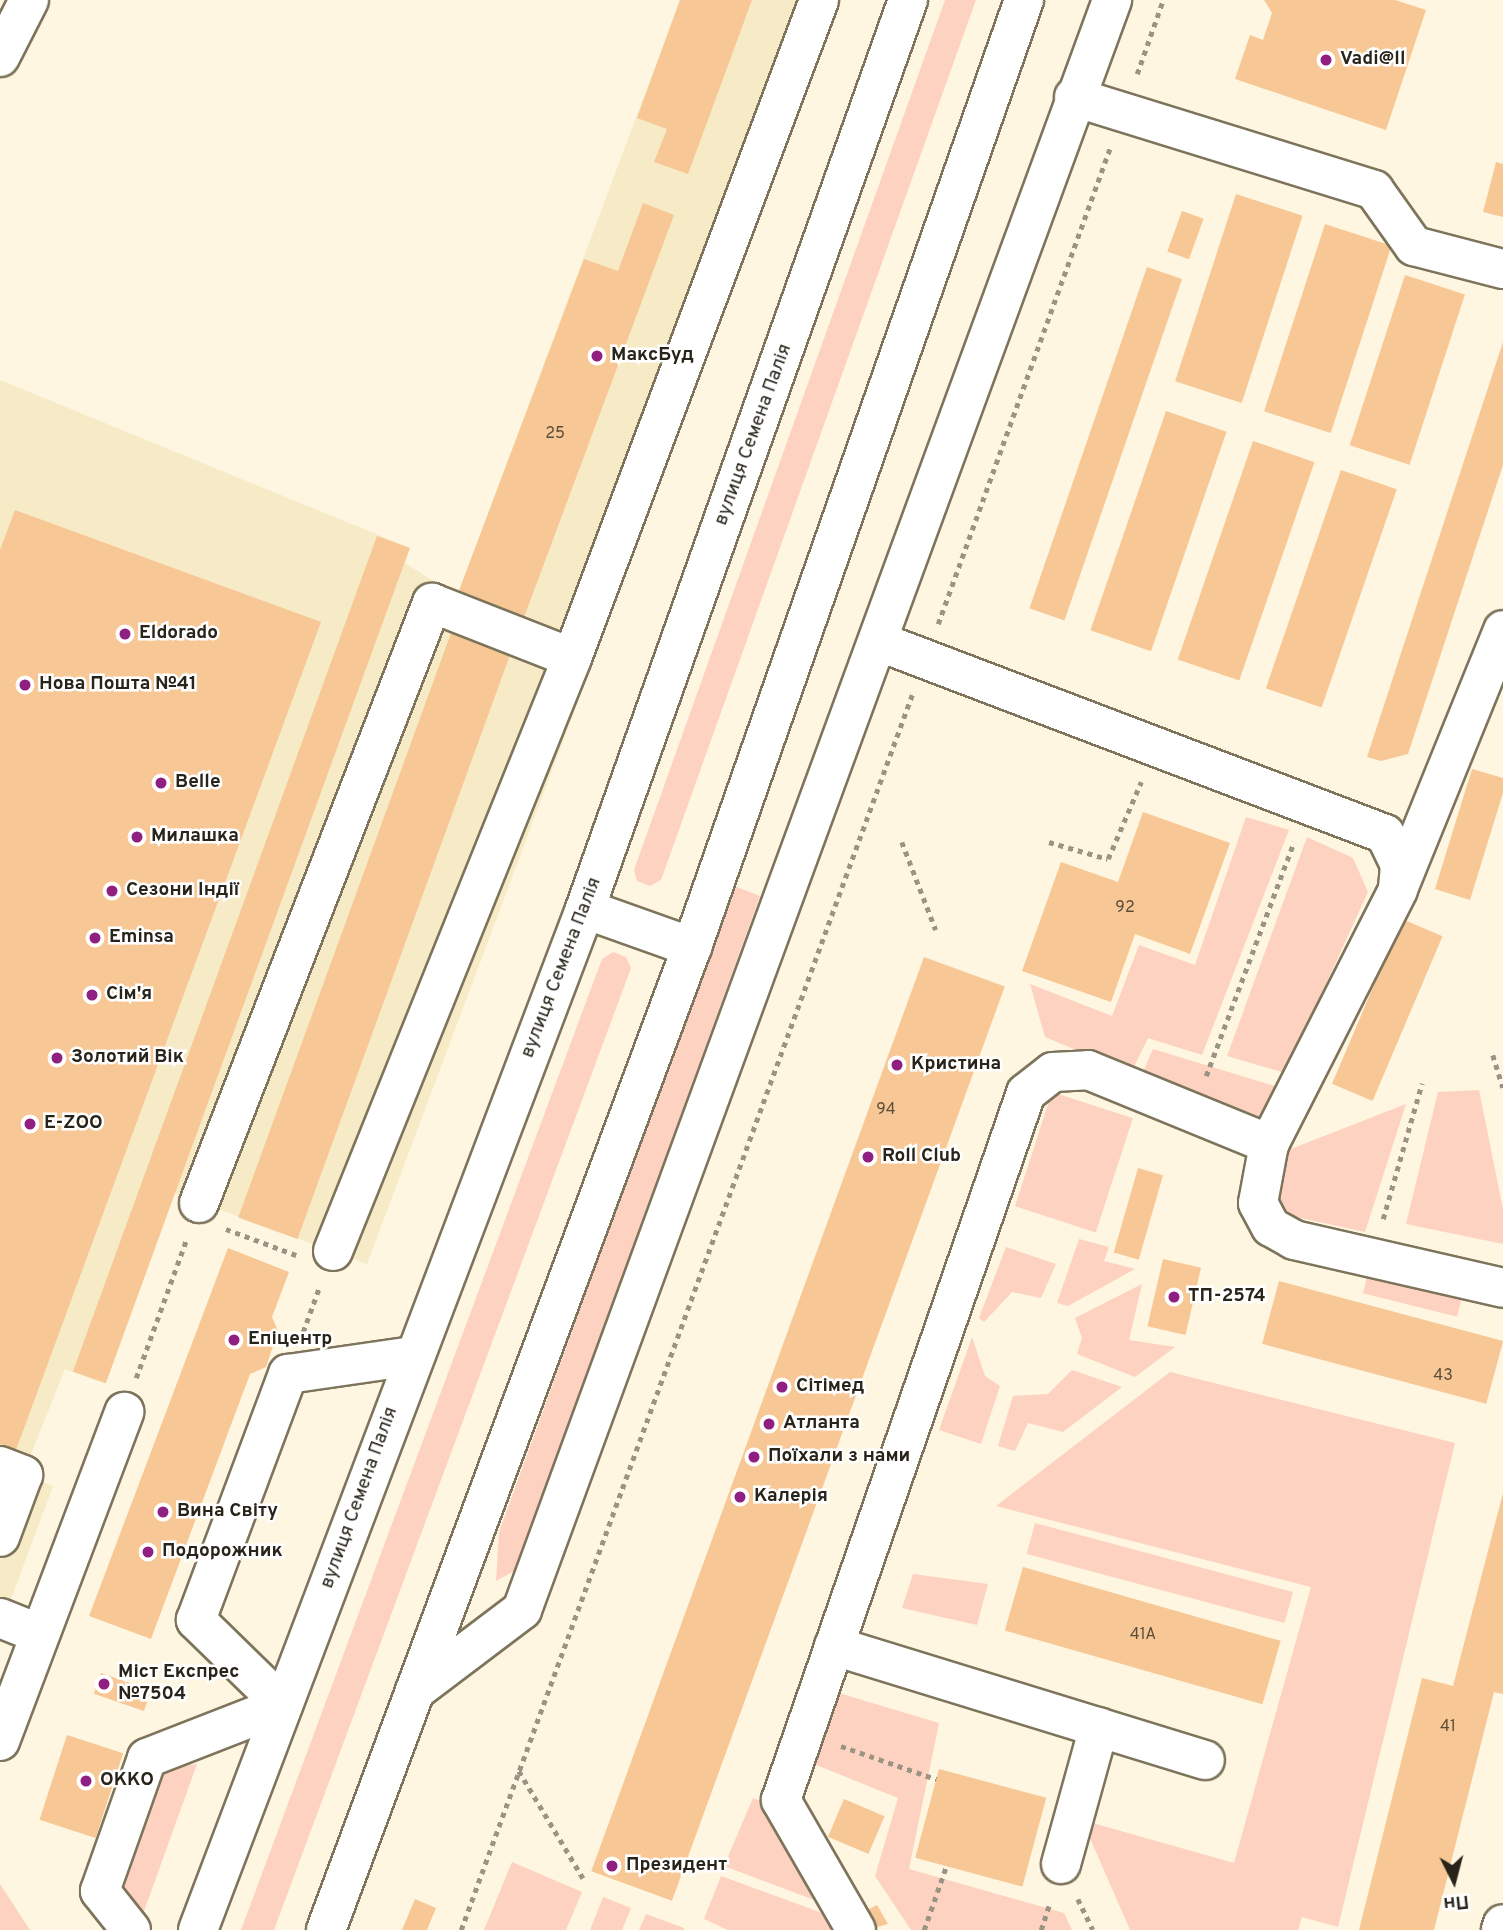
<!DOCTYPE html>
<meta charset="utf-8">
<style>
body{margin:0}
#map{position:relative;width:1503px;height:1930px;overflow:hidden;background:#fef6e0;font-family:Overpass,sans-serif}
div>[style]{position:absolute}
.built>*{inset:0;background:#f6eac7}
.green>*{inset:0;background:#fdd2c1;transform-origin:0 0}
.building>*{inset:0;background:#f7c795;transform-origin:0 0}
.path>*{height:4.5px;margin-top:-2.25px;transform-origin:0;background:repeating-linear-gradient(90deg,#9b9484 0 5px,transparent 0 10px)}
.roads{filter:drop-shadow(2px 0 #7d745b) drop-shadow(-2px 0 #7d745b) drop-shadow(0 2px #7d745b) drop-shadow(0 -2px #7d745b)}
.minor>*{height:38px;margin:-19px;padding:0 19px;transform-origin:19px;border-radius:19px;background:#fff}
.highway>*{height:38px;margin:-19px;padding:0 19px;transform-origin:19px;border-radius:19px;background:#fff}
.dots>*{width:19px;height:19px;translate:-50% -50%;box-sizing:border-box;border:4px solid #fff;border-radius:50%}
span{translate:-50% -50%;white-space:nowrap;text-align:center;line-height:1.15;-webkit-text-stroke:5px #fff;paint-order:stroke}
.number-label{font-size:16px;color:#5c4d39}
.number-label span{-webkit-text-stroke-width:0}
.poi-label{font-size:19px;color:#28241a;font-weight:700}
.left{translate:0 -50%;text-align:left}
.street-label{font-size:19px;color:#28241a}
.north{position:absolute;left:1419px;top:1846px;width:70px;height:70px;-webkit-text-stroke:5px #fff;paint-order:stroke;rotate:174deg;font-size:19px;font-weight:700;line-height:28px;text-align:center;color:#28241a}
.north::after{content:'';display:block;margin:auto;width:24px;height:32px;background:#28241a;clip-path:polygon(50% 0,100% 100%,50% 72%,0 100%)}
</style>
<div id="map">
<div class="built">
<i style="clip-path:polygon(680px 0,841px 0,367px 1264px,169px 1191px,97px 1381px,65px 1369px,23px 1474px,53px 1486px,0 1629px,0 380px,410px 548px,405px 563px,457px 596px)"></i>
</div>
<div class="green">
<i style="clip-path:polygon(945px 0,976px 0,661px 880px,650px 886px,637px 881px,634px 870px)"></i>
<i style="clip-path:polygon(1246px 817px,1289px 830px,1202px 1055px,1148px 1038px,1131px 1073px,1045px 1037px,1030px 984px,1112px 1016px,1139px 945px,1195px 965px)"></i>
<i style="clip-path:polygon(1307px 837px,1353px 858px,1368px 892px,1285px 1073px,1227px 1056px)"></i>
<i style="clip-path:polygon(734px 886px,760px 896px,516px 1570px,496px 1581px,499px 1532px)"></i>
<i style="clip-path:polygon(613px 952px,626px 957px,631px 968px,274px 1930px,241px 1930px,602px 959px)"></i>
<i style="clip-path:polygon(1153px 1049px,1278px 1087px,1258px 1124px,1140px 1079px)"></i>
<i style="clip-path:polygon(1479px 1090px,1503px 1209px,1503px 1244px,1406px 1224px,1438px 1092px)"></i>
<i style="left:1052px;top:1092px;width:85px;height:120px;rotate:18deg"></i>
<i style="clip-path:polygon(1406px 1104px,1365px 1232px,1282px 1214px,1276px 1204px,1283px 1152px)"></i>
<i style="clip-path:polygon(1079px 1239px,1109px 1247px,1104px 1261px,1135px 1269px,1068px 1306px,1057px 1303px)"></i>
<i style="clip-path:polygon(1006px 1247px,1056px 1264px,1041px 1298px,1012px 1292px,984px 1322px,979px 1318px)"></i>
<i style="left:1369px;top:1269px;width:97px;height:25px;rotate:14deg"></i>
<i style="clip-path:polygon(1142px 1284px,1129px 1340px,1175px 1347px,1135px 1377px,1077px 1354px,1082px 1338px,1075px 1318px)"></i>
<i style="clip-path:polygon(972px 1337px,985px 1376px,1000px 1386px,981px 1444px,939px 1430px)"></i>
<i style="clip-path:polygon(1072px 1370px,1122px 1387px,1063px 1432px,1028px 1423px,1015px 1451px,998px 1446px,1013px 1396px,1048px 1394px)"></i>
<i style="clip-path:polygon(1170px 1372px,1455px 1443px,1338px 1927px,1302px 1917px,1298px 1930px,1130px 1930px,1082px 1820px,1234px 1863px,1311px 1587px,996px 1506px)"></i>
<i style="left:1035px;top:1523px;width:267px;height:32px;rotate:15deg"></i>
<i style="clip-path:polygon(913px 1574px,988px 1584px,977px 1625px,902px 1608px)"></i>
<i style="clip-path:polygon(832px 1691px,939px 1723px,909px 1869px,1064px 1913px,1072px 1930px,911px 1930px,875px 1876px,898px 1798px,804px 1760px)"></i>
<i style="clip-path:polygon(197px 1764px,143px 1914px,117px 1881px,155px 1778px,166px 1768px)"></i>
<i style="clip-path:polygon(753px 1798px,777px 1808px,838px 1909px,724px 1866px)"></i>
<i style="clip-path:polygon(512px 1862px,582px 1892px,566px 1930px,484px 1930px)"></i>
<i style="clip-path:polygon(721px 1876px,844px 1921px,849px 1930px,728px 1930px,704px 1919px)"></i>
<i style="clip-path:polygon(0 1884px,30px 1930px,0 1930px)"></i>
<i style="clip-path:polygon(603px 1897px,631px 1908px,622px 1930px,590px 1930px)"></i>
<i style="clip-path:polygon(646px 1914px,684px 1928px,684px 1930px,639px 1930px)"></i>
</div>
<div class="building">
<i style="clip-path:polygon(680px 0,752px 0,688px 174px,654px 162px,667px 129px,637px 118px)"></i>
<i style="clip-path:polygon(1264px 0,1395px 0,1426px 10px,1386px 130px,1235px 79px,1250px 35px,1263px 40px,1272px 13px)"></i>
<i style="clip-path:polygon(1496px 162px,1503px 164px,1503px 217px,1483px 212px)"></i>
<i style="left:1236px;top:194px;width:70px;height:197px;rotate:18deg"></i>
<i style="clip-path:polygon(643px 203px,674px 215px,523px 620px,457px 596px,584px 259px,618px 271px)"></i>
<i style="left:1182px;top:211px;width:23px;height:43px;rotate:20deg"></i>
<i style="left:1325px;top:224px;width:70px;height:197px;rotate:18deg"></i>
<i style="left:1147px;top:267px;width:37px;height:361px;rotate:19deg"></i>
<i style="left:1405px;top:275px;width:63px;height:179px;rotate:18deg"></i>
<i style="clip-path:polygon(1503px 342px,1503px 465px,1408px 754px,1381px 761px,1367px 757px)"></i>
<i style="left:1166px;top:411px;width:64px;height:232px;rotate:19deg"></i>
<i style="left:1253px;top:441px;width:65px;height:231px;rotate:19deg"></i>
<i style="left:1341px;top:470px;width:59px;height:231px;rotate:19deg"></i>
<i style="clip-path:polygon(15px 510px,321px 622px,16px 1450px,0 1444px,0 550px)"></i>
<i style="left:377px;top:536px;width:35px;height:889px;rotate:20deg"></i>
<i style="left:451px;top:633px;width:63px;height:622px;rotate:20deg"></i>
<i style="clip-path:polygon(1472px 769px,1503px 778px,1503px 793px,1470px 900px,1435px 889px)"></i>
<i style="clip-path:polygon(1143px 812px,1230px 843px,1190px 954px,1135px 934px,1111px 1002px,1022px 971px,1061px 862px,1118px 882px)"></i>
<i style="left:1402px;top:919px;width:44px;height:179px;rotate:23deg"></i>
<i style="left:924px;top:957px;width:86px;height:973px;rotate:20deg"></i>
<i style="left:1138px;top:1168px;width:26px;height:88px;rotate:16deg"></i>
<i style="clip-path:polygon(228px 1248px,289px 1272px,272px 1317px,278px 1331px,266px 1367px,250px 1374px,151px 1639px,89px 1616px)"></i>
<i style="left:1163px;top:1259px;width:39px;height:69px;rotate:13deg"></i>
<i style="left:1279px;top:1281px;width:232px;height:65px;rotate:15deg"></i>
<i style="clip-path:polygon(1503px 1493px,1503px 1694px,1494px 1692px,1434px 1930px,1359px 1930px,1422px 1678px,1453px 1686px)"></i>
<i style="left:1023px;top:1567px;width:268px;height:66px;rotate:16deg"></i>
<i style="left:101px;top:1673px;width:53px;height:22px;rotate:19deg"></i>
<i style="left:67px;top:1735px;width:59px;height:89px;rotate:18deg"></i>
<i style="left:939px;top:1769px;width:111px;height:92px;rotate:15deg"></i>
<i style="left:844px;top:1799px;width:44px;height:41px;rotate:23deg"></i>
<i style="clip-path:polygon(415px 1899px,436px 1908px,427px 1930px,402px 1930px)"></i>
<i style="clip-path:polygon(877px 1905px,888px 1924px,866px 1930px,858px 1915px)"></i>
</div>
<div class="path">
<i style="left:1137px;top:74px;width:78px;rotate:-70.6deg"></i>
<i style="left:938px;top:624px;width:506px;rotate:-70.13deg"></i>
<i style="left:902px;top:842px;width:94px;rotate:68.9deg"></i>
<i style="left:1049px;top:842px;width:61px;rotate:16.1deg"></i>
<i style="left:1108px;top:859px;width:84px;rotate:-66.8deg"></i>
<i style="left:1493px;top:1055px;width:34px;rotate:73deg"></i>
<i style="left:1206px;top:1076px;width:250px;rotate:-69.4deg"></i>
<i style="left:1383px;top:1219px;width:141px;rotate:-74deg"></i>
<i style="left:226px;top:1229px;width:75px;rotate:20.4deg"></i>
<i style="left:303px;top:1332px;width:47px;rotate:-70deg"></i>
<i style="left:136px;top:1378px;width:149px;rotate:-70deg"></i>
<i style="left:841px;top:1746px;width:101px;rotate:19.2deg"></i>
<i style="left:519px;top:1771px;width:125px;rotate:59.1deg"></i>
<i style="left:1078px;top:1899px;width:34px;rotate:64deg"></i>
<i style="left:461px;top:1930px;width:1315px;rotate:-69.94deg"></i>
<i style="left:924px;top:1930px;width:70px;rotate:-70.8deg"></i>
<i style="left:1041px;top:1930px;width:29px;rotate:-72deg"></i>
</div>
<div class="roads">
<div class="minor">
<i style="left:0;top:57px;width:64px;rotate:-63deg"></i>
<i style="left:1074px;top:97px;width:314px;rotate:17.2deg"></i>
<i style="left:1374px;top:190px;width:69px;rotate:54.5deg"></i>
<i style="left:1414px;top:246px;width:92px;rotate:14.5deg"></i>
<i style="left:880px;top:642px;width:540px;rotate:20.82deg"></i>
<i style="left:1385px;top:834px;width:34px;rotate:64deg"></i>
<i style="left:1400px;top:865px;width:25px;rotate:95deg"></i>
<i style="left:1398px;top:890px;width:285px;rotate:116.9deg"></i>
<i style="left:1269px;top:1144px;width:60px;rotate:100.6deg"></i>
<i style="left:1258px;top:1203px;width:27px;rotate:62deg"></i>
<i style="left:1271px;top:1227px;width:26px;rotate:29deg"></i>
<i style="left:1294px;top:1240px;width:214px;rotate:12.9deg"></i>
<i style="left:1400px;top:884px;width:274px;rotate:-67.9deg"></i>
<i style="left:199px;top:1203px;width:644px;rotate:-68.78deg"></i>
<i style="left:432px;top:603px;width:150px;rotate:21.4deg"></i>
<i style="left:333px;top:1251px;width:639px;rotate:-68.05deg"></i>
<i style="left:572px;top:658px;width:703px;rotate:-69.42deg"></i>
<i style="left:0;top:1466px;width:25px;rotate:21deg"></i>
<i style="left:23px;top:1475px;width:66px;rotate:110.4deg"></i>
<i style="left:0;top:1618px;width:43px;rotate:21.8deg"></i>
<i style="left:834px;top:1646px;width:388px;rotate:17.1deg"></i>
<i style="left:415px;top:1691px;width:134px;rotate:-37.1deg"></i>
<i style="left:522px;top:1610px;width:1715px;rotate:-69.87deg"></i>
<i style="left:0;top:1741px;width:352px;rotate:-69.3deg"></i>
<i style="left:1061px;top:1864px;width:142px;rotate:-74.5deg"></i>
<i style="left:131px;top:1930px;width:50px;rotate:-128.5deg"></i>
<i style="left:100px;top:1891px;width:141px;rotate:-70.5deg"></i>
<i style="left:147px;top:1758px;width:146px;rotate:-21.3deg"></i>
<i style="left:283px;top:1705px;width:122px;rotate:-135.7deg"></i>
<i style="left:196px;top:1620px;width:263px;rotate:-69.5deg"></i>
<i style="left:288px;top:1374px;width:126px;rotate:-8.2deg"></i>
<i style="left:856px;top:1930px;width:150px;rotate:-120deg"></i>
<i style="left:781px;top:1800px;width:748px;rotate:-70.89deg"></i>
<i style="left:1026px;top:1093px;width:34px;rotate:-38deg"></i>
<i style="left:1053px;top:1072px;width:35px;rotate:-3deg"></i>
<i style="left:1088px;top:1070px;width:196px;rotate:22.2deg"></i>
<i style="left:1501px;top:1930px;width:6px;rotate:-72deg"></i>
</div>
<div class="highway">
<i style="left:585px;top:909px;width:114px;rotate:19.6deg"></i>
<i style="left:198px;top:1930px;width:1092px;rotate:-69.24deg"></i>
<i style="left:585px;top:909px;width:965px;rotate:-70.44deg"></i>
<i style="left:326px;top:1930px;width:1049px;rotate:-69.58deg"></i>
<i style="left:692px;top:947px;width:1004px;rotate:-70.68deg"></i>
</div>
</div>
<div class="dots">
<i style="left:1326px;top:60px;background:#8f1f81"></i>
<i style="left:597px;top:356px;background:#8f1f81"></i>
<i style="left:125px;top:634px;background:#8f1f81"></i>
<i style="left:25px;top:685px;background:#8f1f81"></i>
<i style="left:161px;top:783px;background:#8f1f81"></i>
<i style="left:137px;top:837px;background:#8f1f81"></i>
<i style="left:112px;top:891px;background:#8f1f81"></i>
<i style="left:95px;top:938px;background:#8f1f81"></i>
<i style="left:92px;top:995px;background:#8f1f81"></i>
<i style="left:57px;top:1058px;background:#8f1f81"></i>
<i style="left:897px;top:1065px;background:#8f1f81"></i>
<i style="left:30px;top:1124px;background:#8f1f81"></i>
<i style="left:868px;top:1157px;background:#8f1f81"></i>
<i style="left:1174px;top:1297px;background:#8f1f81"></i>
<i style="left:234px;top:1340px;background:#8f1f81"></i>
<i style="left:782px;top:1387px;background:#8f1f81"></i>
<i style="left:769px;top:1424px;background:#8f1f81"></i>
<i style="left:754px;top:1457px;background:#8f1f81"></i>
<i style="left:740px;top:1497px;background:#8f1f81"></i>
<i style="left:163px;top:1512px;background:#8f1f81"></i>
<i style="left:148px;top:1552px;background:#8f1f81"></i>
<i style="left:104px;top:1684px;background:#8f1f81"></i>
<i style="left:86px;top:1781px;background:#8f1f81"></i>
<i style="left:612px;top:1866px;background:#8f1f81"></i>
</div>
<div class="number-label">
<span style="left:555px;top:434px">25</span>
<span style="left:1125px;top:908px">92</span>
<span style="left:886px;top:1110px">94</span>
<span style="left:1443px;top:1376px">43</span>
<span style="left:1143px;top:1635px">41А</span>
<span style="left:1448px;top:1727px">41</span>
</div>
<div class="poi-label">
<span class="left" style="left:1340px;top:60px">Vadi@ll</span>
<span class="left" style="left:611px;top:356px">МаксБуд</span>
<span class="left" style="left:139px;top:634px">Eldorado</span>
<span class="left" style="left:39px;top:685px">Нова Пошта №41</span>
<span class="left" style="left:175px;top:783px">Belle</span>
<span class="left" style="left:151px;top:837px">Милашка</span>
<span class="left" style="left:126px;top:891px">Сезони Індії</span>
<span class="left" style="left:109px;top:938px">Eminsa</span>
<span class="left" style="left:106px;top:995px">Сім'я</span>
<span class="left" style="left:71px;top:1058px">Золотий Вік</span>
<span class="left" style="left:911px;top:1065px">Кристина</span>
<span class="left" style="left:44px;top:1124px">E-ZOO</span>
<span class="left" style="left:882px;top:1157px">Roll Club</span>
<span class="left" style="left:1188px;top:1297px">ТП-2574</span>
<span class="left" style="left:248px;top:1340px">Епіцентр</span>
<span class="left" style="left:796px;top:1387px">Сітімед</span>
<span class="left" style="left:783px;top:1424px">Атланта</span>
<span class="left" style="left:768px;top:1457px">Поїхали з нами</span>
<span class="left" style="left:754px;top:1497px">Калерія</span>
<span class="left" style="left:177px;top:1512px">Вина Світу</span>
<span class="left" style="left:162px;top:1552px">Подорожник</span>
<span class="left" style="left:118px;top:1684px">Міст Експрес<br>№7504</span>
<span class="left" style="left:100px;top:1781px">ОККО</span>
<span class="left" style="left:626px;top:1866px">Президент</span>
</div>
<div class="street-label">
<span style="left:754px;top:435px;rotate:-70deg">вулиця Семена Палія</span>
<span style="left:562px;top:968px;rotate:-69deg">вулиця Семена Палія</span>
<span style="left:360px;top:1498px;rotate:-70deg">вулиця Семена Палія</span>
</div>
<div class="north">Пн</div>
</div>
